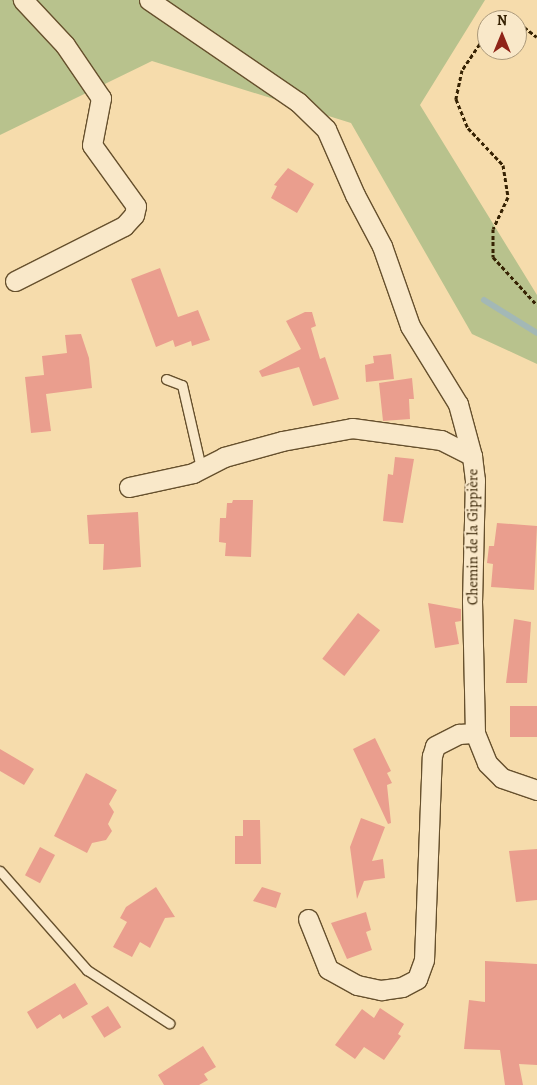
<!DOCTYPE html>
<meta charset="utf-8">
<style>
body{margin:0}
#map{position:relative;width:537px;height:1085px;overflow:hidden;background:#f6dcac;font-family:Alegreya,serif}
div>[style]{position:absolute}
.green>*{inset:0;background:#b8c28d}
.stream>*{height:6px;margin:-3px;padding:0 3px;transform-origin:3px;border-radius:3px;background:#a3b8b6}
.building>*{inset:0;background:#ea9e8e;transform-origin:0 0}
.path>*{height:3px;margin-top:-1.5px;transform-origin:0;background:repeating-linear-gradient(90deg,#362203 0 4px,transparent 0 6.5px)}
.roads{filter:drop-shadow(1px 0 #66502d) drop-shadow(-1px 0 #66502d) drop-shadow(0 1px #66502d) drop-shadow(0 -1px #66502d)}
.service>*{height:9px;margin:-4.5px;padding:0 4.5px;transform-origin:4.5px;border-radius:4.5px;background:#f9e8c9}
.minor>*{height:19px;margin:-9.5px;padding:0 9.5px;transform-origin:9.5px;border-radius:9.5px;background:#f9e8c9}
span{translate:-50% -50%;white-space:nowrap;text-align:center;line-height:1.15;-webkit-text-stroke:4px #f9e8c9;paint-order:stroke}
.street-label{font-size:15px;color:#362203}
.north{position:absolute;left:477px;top:10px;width:50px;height:50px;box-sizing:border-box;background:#f9e8c9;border:1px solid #ab997a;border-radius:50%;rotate:0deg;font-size:14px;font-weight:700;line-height:20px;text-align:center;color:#362203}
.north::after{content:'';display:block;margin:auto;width:18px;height:22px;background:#8f2418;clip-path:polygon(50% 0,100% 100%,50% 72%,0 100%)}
</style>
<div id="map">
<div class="green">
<i style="clip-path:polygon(0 0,485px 0,420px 105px,537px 295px,537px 364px,472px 334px,351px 123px,152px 61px,0 135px)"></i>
</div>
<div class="stream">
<i style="left:484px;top:300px;width:62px;rotate:31.9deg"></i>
</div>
<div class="building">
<i style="clip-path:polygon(288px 168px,314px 184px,297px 213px,271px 198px,277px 186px,274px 185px)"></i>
<i style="clip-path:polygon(160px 268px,178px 317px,198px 310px,210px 340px,192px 346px,191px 341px,175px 347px,173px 340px,156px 347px,131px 279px)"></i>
<i style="clip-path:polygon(305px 312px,312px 312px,316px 326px,311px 328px,320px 359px,325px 357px,339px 399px,313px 406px,299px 367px,262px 377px,259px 371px,301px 349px,286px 321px)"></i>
<i style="clip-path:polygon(81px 334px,89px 358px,92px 388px,46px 394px,51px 431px,31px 433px,25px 377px,44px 375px,42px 356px,67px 353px,65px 335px)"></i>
<i style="clip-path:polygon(391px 354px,394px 379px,366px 382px,365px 365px,374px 363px,373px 356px)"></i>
<i style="clip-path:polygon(412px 378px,414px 399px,409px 399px,410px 419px,383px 421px,379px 383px)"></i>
<i style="clip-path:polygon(395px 457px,414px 459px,403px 523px,383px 521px,388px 474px,393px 475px)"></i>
<i style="clip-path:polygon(233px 500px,253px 500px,251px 557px,225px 556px,226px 543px,219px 542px,220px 518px,226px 518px,227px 503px,232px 503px)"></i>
<i style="clip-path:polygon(138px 512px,141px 567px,103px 570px,104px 544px,89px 544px,87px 515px)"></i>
<i style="clip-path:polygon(497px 523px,537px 526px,534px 590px,491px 587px,493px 564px,487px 563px,489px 546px,494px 546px)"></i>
<i style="clip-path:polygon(428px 603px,461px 609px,461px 621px,455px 622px,459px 644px,435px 648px)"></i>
<i style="left:358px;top:613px;width:28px;height:58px;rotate:38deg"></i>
<i style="clip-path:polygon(514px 619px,531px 622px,527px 683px,506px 683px)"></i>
<i style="left:510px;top:706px;width:27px;height:31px"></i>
<i style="clip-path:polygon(375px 738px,391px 771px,387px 773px,392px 783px,387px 785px,391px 823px,388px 824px,353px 749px)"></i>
<i style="clip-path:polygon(0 749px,34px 769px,24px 785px,0 771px)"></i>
<i style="clip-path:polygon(86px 773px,117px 790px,109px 804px,114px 812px,108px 824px,112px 831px,106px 840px,92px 843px,87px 853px,54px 836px)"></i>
<i style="clip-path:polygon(361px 818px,385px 827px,372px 861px,383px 859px,385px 878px,364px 881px,357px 899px,350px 847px)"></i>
<i style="clip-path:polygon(243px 820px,260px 820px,261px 864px,235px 864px,235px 836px,243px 836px)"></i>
<i style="left:40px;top:847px;width:17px;height:32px;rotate:28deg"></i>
<i style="clip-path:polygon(537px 849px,537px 900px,516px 902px,509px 851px)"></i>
<i style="clip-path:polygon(156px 887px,175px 917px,165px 918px,150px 948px,140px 942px,132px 957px,113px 947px,127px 922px,120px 918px,126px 907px)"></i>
<i style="clip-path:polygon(262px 887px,281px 893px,276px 908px,253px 901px)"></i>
<i style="clip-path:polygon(366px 912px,371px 930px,366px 932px,372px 950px,347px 959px,331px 923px)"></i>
<i style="clip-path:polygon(485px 961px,537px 964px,537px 1065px,519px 1064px,523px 1085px,505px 1085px,500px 1050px,464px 1049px,469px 1000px,485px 1002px)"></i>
<i style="clip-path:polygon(75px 983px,88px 1004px,63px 1019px,60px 1014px,37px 1029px,27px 1012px)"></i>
<i style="left:108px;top:1006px;width:25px;height:20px;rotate:58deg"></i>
<i style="clip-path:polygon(380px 1008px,404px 1024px,398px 1034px,401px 1036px,384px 1060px,364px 1047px,355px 1059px,335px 1045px,362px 1009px,374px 1018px)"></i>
<i style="clip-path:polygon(203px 1046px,216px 1067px,204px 1074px,208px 1080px,199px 1085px,164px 1085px,158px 1075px)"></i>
</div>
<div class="path">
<i style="left:517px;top:27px;width:7px"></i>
<i style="left:524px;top:27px;width:16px;rotate:38deg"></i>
<i style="left:487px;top:33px;width:45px;rotate:124deg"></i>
<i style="left:462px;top:70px;width:30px;rotate:102deg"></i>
<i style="left:456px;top:99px;width:31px;rotate:68deg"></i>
<i style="left:468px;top:128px;width:51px;rotate:46.6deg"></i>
<i style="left:503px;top:165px;width:32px;rotate:81deg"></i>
<i style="left:508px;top:197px;width:35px;rotate:115deg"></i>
<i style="left:493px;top:229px;width:28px;rotate:90deg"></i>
<i style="left:493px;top:257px;width:65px;rotate:47.5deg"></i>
</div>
<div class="roads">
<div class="service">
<i style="left:166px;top:379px;width:17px;rotate:21deg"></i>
<i style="left:182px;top:385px;width:85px;rotate:77.1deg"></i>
<i style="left:0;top:871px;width:132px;rotate:48.7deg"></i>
<i style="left:87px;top:970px;width:98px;rotate:32.9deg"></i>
</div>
<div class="minor">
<i style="left:149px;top:0;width:181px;rotate:34.4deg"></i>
<i style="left:298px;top:102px;width:39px;rotate:44deg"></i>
<i style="left:326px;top:129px;width:72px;rotate:66.3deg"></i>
<i style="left:355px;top:195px;width:58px;rotate:62.1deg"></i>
<i style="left:382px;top:246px;width:85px;rotate:70.7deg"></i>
<i style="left:410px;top:326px;width:92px;rotate:58.4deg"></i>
<i style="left:458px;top:404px;width:54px;rotate:74.9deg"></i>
<i style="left:15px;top:281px;width:122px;rotate:-26.8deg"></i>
<i style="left:124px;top:226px;width:15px;rotate:-48deg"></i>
<i style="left:134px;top:215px;width:9px;rotate:-77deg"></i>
<i style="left:136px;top:206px;width:75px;rotate:-125.8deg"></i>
<i style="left:92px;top:145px;width:48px;rotate:-79.2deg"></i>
<i style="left:101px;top:98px;width:64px;rotate:-124.2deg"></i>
<i style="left:65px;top:45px;width:62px;rotate:-133deg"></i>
<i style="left:129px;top:487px;width:66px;rotate:-12.3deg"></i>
<i style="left:193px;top:473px;width:35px;rotate:-27deg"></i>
<i style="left:224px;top:457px;width:60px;rotate:-15.4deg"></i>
<i style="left:282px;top:441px;width:71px;rotate:-10.5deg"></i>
<i style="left:352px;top:428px;width:90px;rotate:7.7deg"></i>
<i style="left:441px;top:440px;width:35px;rotate:27deg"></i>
<i style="left:472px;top:456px;width:24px;rotate:83deg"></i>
<i style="left:475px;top:480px;width:121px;rotate:91.4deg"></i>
<i style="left:472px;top:601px;width:132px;rotate:88.7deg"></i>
<i style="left:475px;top:733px;width:32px;rotate:68deg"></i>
<i style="left:487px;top:763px;width:21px;rotate:45deg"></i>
<i style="left:502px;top:778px;width:37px;rotate:19deg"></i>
<i style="left:308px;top:919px;width:54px;rotate:68.2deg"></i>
<i style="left:328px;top:969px;width:33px;rotate:29deg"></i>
<i style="left:357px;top:985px;width:25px;rotate:12deg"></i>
<i style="left:381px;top:990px;width:21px;rotate:-8deg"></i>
<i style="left:402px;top:987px;width:17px;rotate:-28deg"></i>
<i style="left:417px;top:979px;width:20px;rotate:-70deg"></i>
<i style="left:424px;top:960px;width:204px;rotate:-87.8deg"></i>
<i style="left:432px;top:756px;width:10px;rotate:-73deg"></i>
<i style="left:435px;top:746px;width:27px;rotate:-27deg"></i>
<i style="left:459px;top:734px;width:16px;rotate:-4deg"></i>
</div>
</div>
<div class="street-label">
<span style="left:473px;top:537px;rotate:-90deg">Chemin de la Gippière</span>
</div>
<div class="north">N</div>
</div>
